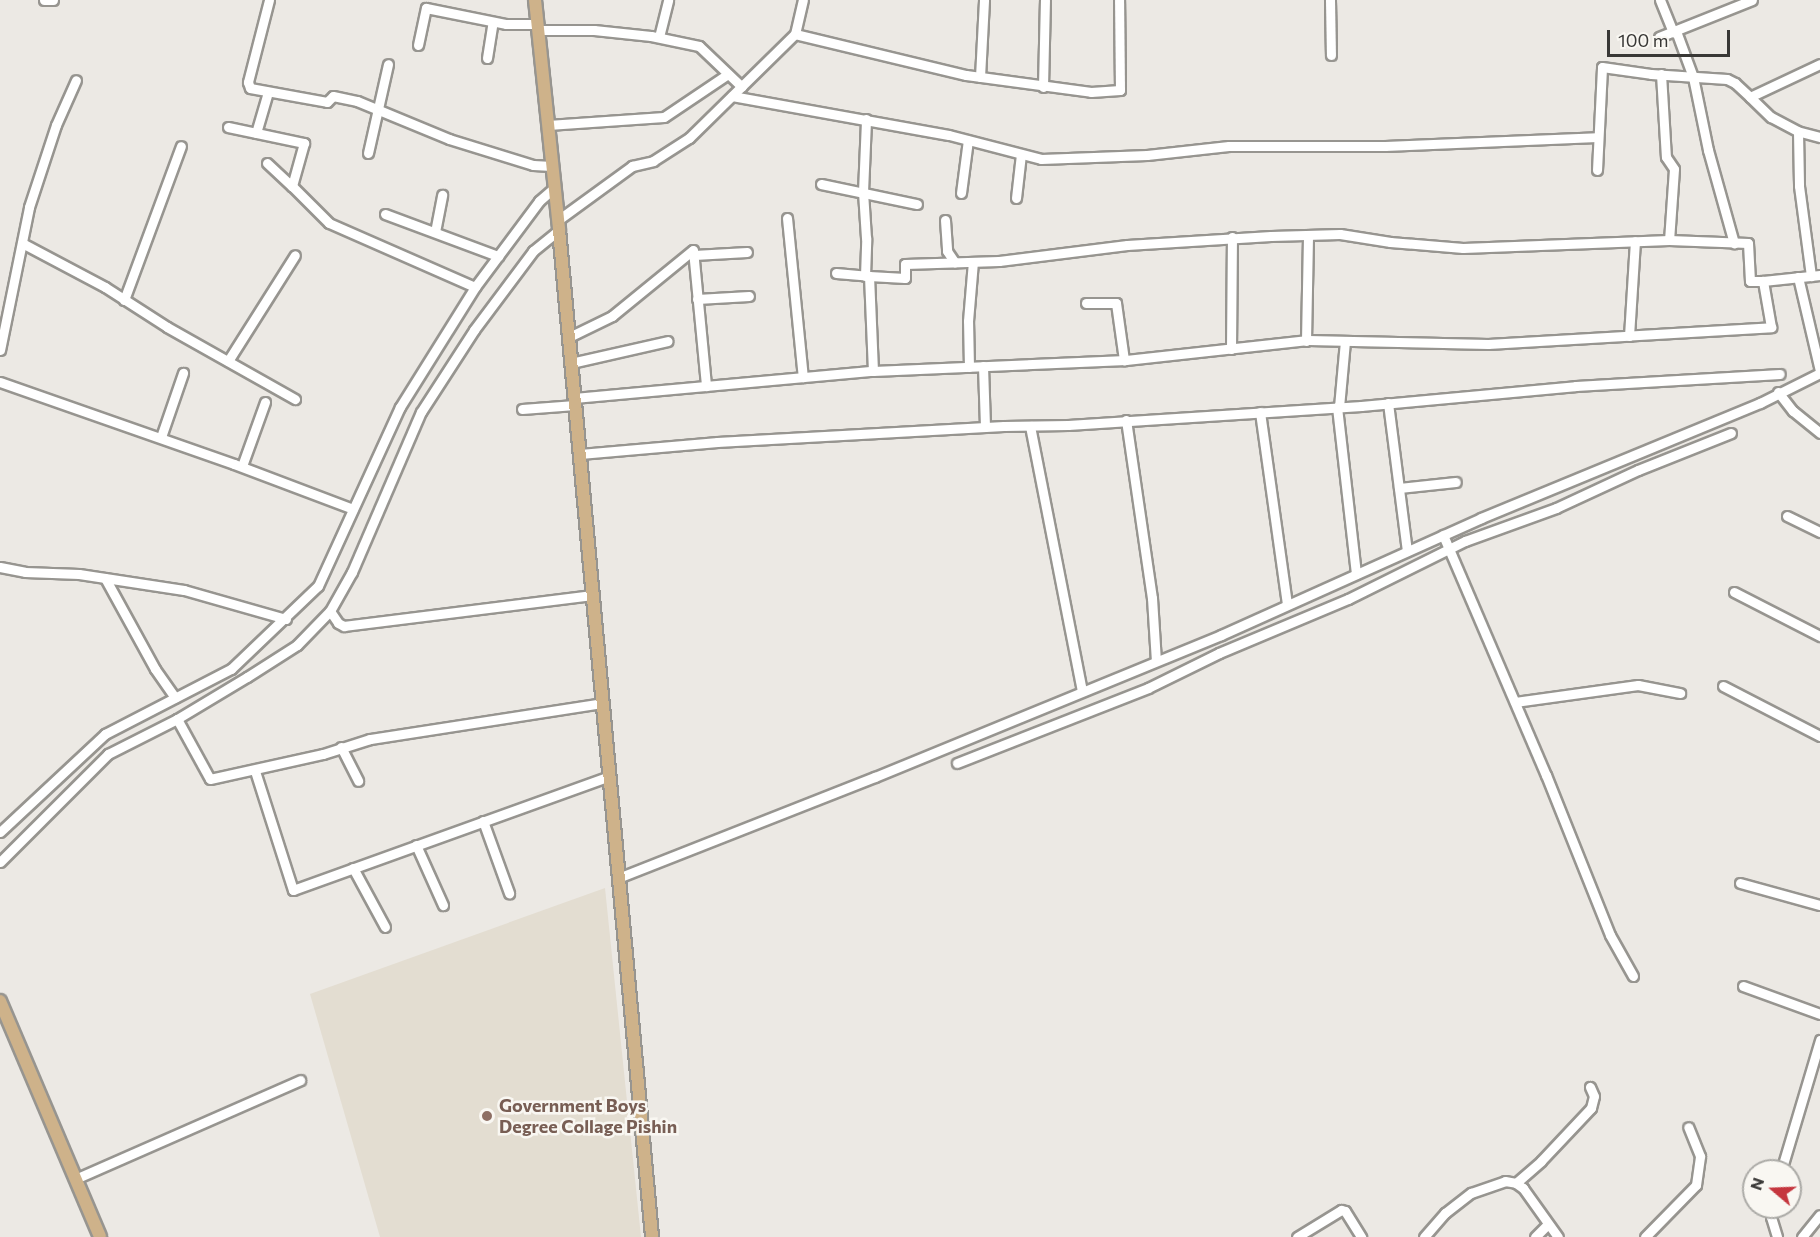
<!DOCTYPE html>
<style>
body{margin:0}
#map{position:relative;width:1820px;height:1237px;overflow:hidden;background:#ece9e4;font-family:Commissioner,sans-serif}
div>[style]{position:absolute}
.built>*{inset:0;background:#e3ddd1}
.roads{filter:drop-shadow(2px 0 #979590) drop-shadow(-2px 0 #979590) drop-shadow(0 2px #979590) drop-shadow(0 -2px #979590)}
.minor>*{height:9px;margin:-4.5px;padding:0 4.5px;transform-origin:4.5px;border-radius:4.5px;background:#fff}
.major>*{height:12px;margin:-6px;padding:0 6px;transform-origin:6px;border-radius:6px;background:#ceb28a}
.dots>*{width:16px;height:16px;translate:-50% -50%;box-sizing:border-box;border:3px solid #f9f7f2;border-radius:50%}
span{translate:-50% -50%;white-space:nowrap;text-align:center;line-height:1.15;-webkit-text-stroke:5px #f9f7f2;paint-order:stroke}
.education-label{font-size:18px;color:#785e54;font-weight:700}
.left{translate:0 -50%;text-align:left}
.north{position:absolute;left:1742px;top:1159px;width:60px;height:60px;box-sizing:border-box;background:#f9f7f2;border:2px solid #acaba7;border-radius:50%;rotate:289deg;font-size:16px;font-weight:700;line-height:24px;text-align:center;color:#393836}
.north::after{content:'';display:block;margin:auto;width:21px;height:27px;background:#c5363e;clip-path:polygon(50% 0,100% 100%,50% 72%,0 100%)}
.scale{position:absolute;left:1607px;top:30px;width:123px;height:27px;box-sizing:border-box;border:3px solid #393836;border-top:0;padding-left:8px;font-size:18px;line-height:21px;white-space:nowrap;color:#393836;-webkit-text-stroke:4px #f9f7f2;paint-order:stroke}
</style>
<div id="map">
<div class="built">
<i style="clip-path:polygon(605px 888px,641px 1237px,380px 1237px,310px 994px)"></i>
</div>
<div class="roads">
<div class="minor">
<i style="left:44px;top:0;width:9px"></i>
<i style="left:269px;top:0;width:85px;rotate:104.4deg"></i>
<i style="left:248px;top:82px;width:6px;rotate:72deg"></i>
<i style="left:250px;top:88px;width:78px;rotate:10.3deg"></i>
<i style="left:327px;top:102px;width:8px;rotate:-45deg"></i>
<i style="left:333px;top:96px;width:25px;rotate:12deg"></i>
<i style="left:357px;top:101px;width:100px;rotate:22.4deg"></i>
<i style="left:449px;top:139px;width:88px;rotate:17.2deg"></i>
<i style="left:533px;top:165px;width:19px;rotate:3deg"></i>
<i style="left:1330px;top:0;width:55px;rotate:89deg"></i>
<i style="left:1660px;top:0;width:35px;rotate:68deg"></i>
<i style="left:538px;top:30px;width:56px"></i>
<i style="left:594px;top:30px;width:57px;rotate:6deg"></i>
<i style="left:651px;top:36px;width:49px;rotate:11.8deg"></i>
<i style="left:699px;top:46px;width:59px;rotate:43.6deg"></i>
<i style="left:1676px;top:31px;width:49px;rotate:69.7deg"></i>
<i style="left:1693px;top:77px;width:75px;rotate:78.4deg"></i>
<i style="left:1708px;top:150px;width:97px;rotate:74.4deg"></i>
<i style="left:795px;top:34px;width:176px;rotate:13.5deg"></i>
<i style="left:966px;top:75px;width:126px;rotate:7.7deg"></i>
<i style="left:1091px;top:92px;width:29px;rotate:-4deg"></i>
<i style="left:1120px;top:90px;width:90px;rotate:-90.6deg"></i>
<i style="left:659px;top:37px;width:38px;rotate:-76deg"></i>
<i style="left:1659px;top:37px;width:100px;rotate:-21.7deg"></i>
<i style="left:418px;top:45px;width:38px;rotate:-78deg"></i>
<i style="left:426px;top:8px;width:82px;rotate:11.3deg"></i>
<i style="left:506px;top:24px;width:31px"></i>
<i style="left:487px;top:58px;width:36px;rotate:-81deg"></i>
<i style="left:1820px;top:64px;width:77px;rotate:154.8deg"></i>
<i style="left:1750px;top:97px;width:29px;rotate:44deg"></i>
<i style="left:1771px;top:117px;width:30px;rotate:28deg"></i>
<i style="left:1797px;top:131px;width:24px;rotate:15deg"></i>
<i style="left:1661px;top:74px;width:83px;rotate:86.6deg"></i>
<i style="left:1666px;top:157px;width:14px;rotate:56deg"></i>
<i style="left:1674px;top:169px;width:71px;rotate:94deg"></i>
<i style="left:980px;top:77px;width:77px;rotate:-87deg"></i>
<i style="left:1043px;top:87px;width:87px;rotate:-88.7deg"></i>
<i style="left:732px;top:96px;width:220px;rotate:10.2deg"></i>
<i style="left:949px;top:135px;width:95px;rotate:14.6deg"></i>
<i style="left:1041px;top:159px;width:106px;rotate:-2.2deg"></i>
<i style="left:1147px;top:155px;width:82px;rotate:-6.3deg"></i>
<i style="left:1229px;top:146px;width:156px"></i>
<i style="left:1385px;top:146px;width:212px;rotate:-2.4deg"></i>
<i style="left:548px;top:125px;width:116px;rotate:-3.9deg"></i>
<i style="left:664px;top:117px;width:77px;rotate:-33.9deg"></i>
<i style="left:228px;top:127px;width:78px;rotate:11.9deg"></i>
<i style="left:304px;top:143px;width:45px;rotate:105.6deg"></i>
<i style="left:292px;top:186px;width:52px;rotate:45deg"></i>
<i style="left:329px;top:223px;width:159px;rotate:23.7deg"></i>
<i style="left:1798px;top:132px;width:54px;rotate:88.9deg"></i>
<i style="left:1799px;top:186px;width:91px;rotate:82.4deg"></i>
<i style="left:256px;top:133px;width:43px;rotate:-73.7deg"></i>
<i style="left:368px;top:153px;width:91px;rotate:-77.3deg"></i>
<i style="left:267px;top:163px;width:34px;rotate:43deg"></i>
<i style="left:1597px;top:170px;width:103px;rotate:-87.2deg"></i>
<i style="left:1602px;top:67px;width:49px;rotate:8.1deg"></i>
<i style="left:1651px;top:74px;width:76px;rotate:3.8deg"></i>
<i style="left:1727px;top:79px;width:9px;rotate:27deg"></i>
<i style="left:1735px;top:83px;width:21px;rotate:43deg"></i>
<i style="left:821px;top:184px;width:98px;rotate:11.8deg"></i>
<i style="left:961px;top:193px;width:53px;rotate:-82.5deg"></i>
<i style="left:1016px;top:198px;width:44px;rotate:-83.5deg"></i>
<i style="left:385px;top:214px;width:121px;rotate:20.4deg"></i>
<i style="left:787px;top:218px;width:160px;rotate:84.3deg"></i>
<i style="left:558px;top:220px;width:92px;rotate:-36.1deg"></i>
<i style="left:632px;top:166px;width:22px;rotate:-13deg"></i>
<i style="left:653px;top:161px;width:43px;rotate:-32.6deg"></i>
<i style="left:689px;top:138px;width:148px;rotate:-44.5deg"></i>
<i style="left:795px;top:34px;width:35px;rotate:-77deg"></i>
<i style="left:945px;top:220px;width:31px;rotate:86deg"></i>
<i style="left:947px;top:251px;width:14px;rotate:56deg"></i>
<i style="left:435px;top:232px;width:38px;rotate:-79deg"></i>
<i style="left:22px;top:243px;width:94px;rotate:27.9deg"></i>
<i style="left:105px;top:287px;width:74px;rotate:32.8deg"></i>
<i style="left:167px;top:327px;width:147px;rotate:29.4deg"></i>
<i style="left:693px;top:250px;width:137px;rotate:84.5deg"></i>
<i style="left:694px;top:255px;width:53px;rotate:-3.2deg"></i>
<i style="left:836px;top:273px;width:33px;rotate:5deg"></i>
<i style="left:865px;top:276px;width:38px;rotate:-88deg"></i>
<i style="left:866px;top:238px;width:46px;rotate:-93.7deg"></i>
<i style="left:863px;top:192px;width:73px;rotate:-87.6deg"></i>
<i style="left:1798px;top:277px;width:97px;rotate:76.8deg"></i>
<i style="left:697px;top:299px;width:52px;rotate:-3.3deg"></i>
<i style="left:124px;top:300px;width:164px;rotate:-69.7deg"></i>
<i style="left:1086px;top:303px;width:30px"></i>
<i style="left:1116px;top:303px;width:58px;rotate:82deg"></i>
<i style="left:1629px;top:336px;width:95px;rotate:-86.4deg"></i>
<i style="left:569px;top:337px;width:48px;rotate:-26deg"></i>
<i style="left:612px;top:316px;width:104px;rotate:-39.2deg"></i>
<i style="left:1306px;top:341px;width:106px;rotate:-88.9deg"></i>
<i style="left:1231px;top:349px;width:112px;rotate:-89.5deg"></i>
<i style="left:0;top:350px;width:146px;rotate:-78.5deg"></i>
<i style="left:29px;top:207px;width:86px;rotate:-71.8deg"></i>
<i style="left:56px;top:125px;width:49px;rotate:-66deg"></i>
<i style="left:228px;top:361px;width:125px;rotate:-57.7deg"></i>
<i style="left:571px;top:363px;width:99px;rotate:-12.8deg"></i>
<i style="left:983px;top:366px;width:61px;rotate:88.1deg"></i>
<i style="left:969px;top:367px;width:46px;rotate:-91.2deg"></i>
<i style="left:968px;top:321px;width:59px;rotate:-85.2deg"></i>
<i style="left:873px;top:371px;width:95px;rotate:-92.4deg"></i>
<i style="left:869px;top:276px;width:36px;rotate:3deg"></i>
<i style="left:905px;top:278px;width:14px;rotate:-90deg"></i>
<i style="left:905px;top:264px;width:94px;rotate:-1.8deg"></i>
<i style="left:999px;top:261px;width:129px;rotate:-7.1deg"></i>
<i style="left:1127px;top:245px;width:144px;rotate:-3.6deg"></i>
<i style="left:1271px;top:236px;width:69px;rotate:-1.7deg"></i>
<i style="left:1340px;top:234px;width:51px;rotate:9.1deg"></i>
<i style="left:1390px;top:242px;width:73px;rotate:4.7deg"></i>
<i style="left:1463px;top:248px;width:206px;rotate:-2.2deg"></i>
<i style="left:1669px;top:240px;width:79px;rotate:2.2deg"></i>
<i style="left:1748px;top:243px;width:38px;rotate:87deg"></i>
<i style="left:1750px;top:281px;width:13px"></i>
<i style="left:0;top:382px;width:248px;rotate:19.3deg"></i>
<i style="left:234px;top:464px;width:127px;rotate:20.7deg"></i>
<i style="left:1778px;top:392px;width:24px;rotate:52deg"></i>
<i style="left:1793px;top:411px;width:35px;rotate:39deg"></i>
<i style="left:574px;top:398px;width:300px;rotate:-5.2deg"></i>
<i style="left:873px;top:371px;width:253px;rotate:-2.5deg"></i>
<i style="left:1126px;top:360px;width:183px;rotate:-6.3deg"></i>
<i style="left:1308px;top:340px;width:180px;rotate:1.3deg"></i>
<i style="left:1488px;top:344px;width:284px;rotate:-3.4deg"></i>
<i style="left:1771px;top:327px;width:47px;rotate:-99.9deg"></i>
<i style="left:1763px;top:281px;width:57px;rotate:-6deg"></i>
<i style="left:1388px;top:403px;width:149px;rotate:82.7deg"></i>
<i style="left:1337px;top:407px;width:168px;rotate:83.5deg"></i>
<i style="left:1339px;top:407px;width:66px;rotate:-84.8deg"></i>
<i style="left:522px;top:409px;width:53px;rotate:-4.3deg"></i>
<i style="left:1260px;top:412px;width:193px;rotate:82deg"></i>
<i style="left:1126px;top:420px;width:180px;rotate:81.7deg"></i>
<i style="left:1152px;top:598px;width:63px;rotate:86.4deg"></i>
<i style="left:1030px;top:426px;width:270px;rotate:78.9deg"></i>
<i style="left:161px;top:437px;width:68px;rotate:-71deg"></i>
<i style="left:580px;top:454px;width:138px;rotate:-5deg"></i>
<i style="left:717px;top:442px;width:287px;rotate:-3.2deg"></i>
<i style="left:1004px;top:426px;width:64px;rotate:-0.9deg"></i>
<i style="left:1068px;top:425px;width:294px;rotate:-3.7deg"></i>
<i style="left:1361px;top:406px;width:216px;rotate:-5.3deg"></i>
<i style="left:1576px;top:386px;width:204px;rotate:-3.4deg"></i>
<i style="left:242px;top:466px;width:68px;rotate:-70.2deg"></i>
<i style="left:1399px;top:488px;width:57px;rotate:-6deg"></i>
<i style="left:1787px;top:516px;width:37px;rotate:26deg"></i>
<i style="left:1443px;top:535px;width:261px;rotate:66.8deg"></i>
<i style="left:1546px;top:775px;width:172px;rotate:68.2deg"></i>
<i style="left:1610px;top:935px;width:47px;rotate:60.7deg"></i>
<i style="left:0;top:567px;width:25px;rotate:11deg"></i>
<i style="left:25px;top:572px;width:54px;rotate:2.1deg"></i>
<i style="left:79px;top:574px;width:106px;rotate:8.7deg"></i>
<i style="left:184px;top:590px;width:106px;rotate:15.9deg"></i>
<i style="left:105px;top:578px;width:104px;rotate:61.2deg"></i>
<i style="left:155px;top:669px;width:35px;rotate:55deg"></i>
<i style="left:1734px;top:592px;width:97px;rotate:27.1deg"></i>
<i style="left:330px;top:611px;width:14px;rotate:56deg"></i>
<i style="left:338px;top:623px;width:7px;rotate:27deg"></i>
<i style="left:344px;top:626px;width:250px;rotate:-7.1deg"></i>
<i style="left:1723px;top:686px;width:109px;rotate:27.3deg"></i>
<i style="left:1515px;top:702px;width:124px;rotate:-7.9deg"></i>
<i style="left:1638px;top:685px;width:43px;rotate:10.8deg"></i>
<i style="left:177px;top:719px;width:68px;rotate:61.2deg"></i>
<i style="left:210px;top:779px;width:116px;rotate:-12.5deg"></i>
<i style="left:323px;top:754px;width:49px;rotate:-17.7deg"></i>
<i style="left:370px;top:739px;width:235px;rotate:-8.8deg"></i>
<i style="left:341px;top:747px;width:38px;rotate:63deg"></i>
<i style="left:957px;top:763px;width:205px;rotate:-21.4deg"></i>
<i style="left:1148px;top:688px;width:79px;rotate:-26.2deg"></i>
<i style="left:1219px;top:653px;width:140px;rotate:-22.7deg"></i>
<i style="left:1348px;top:599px;width:131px;rotate:-26.4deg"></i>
<i style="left:1465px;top:541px;width:97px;rotate:-19.9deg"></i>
<i style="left:1556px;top:508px;width:90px;rotate:-24.9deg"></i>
<i style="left:1638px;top:470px;width:100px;rotate:-21.7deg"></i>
<i style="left:255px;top:771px;width:125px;rotate:72.3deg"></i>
<i style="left:293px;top:890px;width:336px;rotate:-19.8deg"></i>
<i style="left:483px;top:821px;width:77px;rotate:70.1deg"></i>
<i style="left:0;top:832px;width:144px;rotate:-43deg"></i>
<i style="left:105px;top:734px;width:142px;rotate:-27.3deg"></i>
<i style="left:231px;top:669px;width:120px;rotate:-43.7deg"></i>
<i style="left:318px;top:586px;width:197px;rotate:-65.4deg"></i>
<i style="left:400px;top:407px;width:142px;rotate:-58deg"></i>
<i style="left:475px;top:287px;width:107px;rotate:-53.3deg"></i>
<i style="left:539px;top:201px;width:20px;rotate:-41deg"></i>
<i style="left:416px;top:845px;width:66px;rotate:65.8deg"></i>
<i style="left:0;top:862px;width:153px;rotate:-45deg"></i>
<i style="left:108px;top:754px;width:77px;rotate:-26.9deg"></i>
<i style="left:177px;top:719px;width:82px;rotate:-31deg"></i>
<i style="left:247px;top:677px;width:59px;rotate:-32.6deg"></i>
<i style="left:297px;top:645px;width:47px;rotate:-45.9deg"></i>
<i style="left:330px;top:611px;width:45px;rotate:-60.6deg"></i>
<i style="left:352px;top:572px;width:174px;rotate:-66.7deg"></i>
<i style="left:421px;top:412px;width:98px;rotate:-57.1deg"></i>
<i style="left:474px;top:330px;width:99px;rotate:-53.2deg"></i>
<i style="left:533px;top:251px;width:33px;rotate:-39deg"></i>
<i style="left:353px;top:868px;width:67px;rotate:61.5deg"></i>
<i style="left:618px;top:878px;width:276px;rotate:-21.5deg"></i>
<i style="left:875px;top:777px;width:374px;rotate:-22.3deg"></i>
<i style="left:1221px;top:635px;width:285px;rotate:-24.2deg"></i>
<i style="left:1481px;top:518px;width:302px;rotate:-22.4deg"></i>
<i style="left:1760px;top:403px;width:67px;rotate:-26.6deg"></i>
<i style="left:1740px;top:883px;width:83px;rotate:15.4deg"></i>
<i style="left:1743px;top:986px;width:82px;rotate:20deg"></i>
<i style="left:1781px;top:1171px;width:137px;rotate:-73.4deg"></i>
<i style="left:75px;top:1179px;width:246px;rotate:-23.7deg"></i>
<i style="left:1516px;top:1183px;width:33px;rotate:-41deg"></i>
<i style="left:1541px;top:1161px;width:73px;rotate:-46.7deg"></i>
<i style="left:1591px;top:1108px;width:12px;rotate:-76deg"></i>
<i style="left:1594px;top:1096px;width:10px;rotate:-114deg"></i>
<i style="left:1772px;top:1207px;width:10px;rotate:96deg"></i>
<i style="left:1771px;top:1217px;width:21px;rotate:73deg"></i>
<i style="left:1297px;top:1237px;width:52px;rotate:-31.5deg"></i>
<i style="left:1341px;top:1210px;width:4px;rotate:14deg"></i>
<i style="left:1345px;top:1211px;width:31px;rotate:58deg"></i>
<i style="left:1424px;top:1237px;width:32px;rotate:-49deg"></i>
<i style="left:1445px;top:1213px;width:33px;rotate:-38deg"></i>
<i style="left:1471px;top:1193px;width:36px;rotate:-19deg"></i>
<i style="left:1505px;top:1181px;width:11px;rotate:10deg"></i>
<i style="left:1516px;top:1183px;width:9px;rotate:36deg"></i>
<i style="left:1523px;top:1188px;width:60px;rotate:54.5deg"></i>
<i style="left:1535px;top:1237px;width:18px;rotate:-45deg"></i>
<i style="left:1645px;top:1237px;width:73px;rotate:-45.6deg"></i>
<i style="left:1696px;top:1185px;width:29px;rotate:-82deg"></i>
<i style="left:1700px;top:1156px;width:31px;rotate:-112deg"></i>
<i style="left:1802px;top:1237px;width:28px;rotate:-51deg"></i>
</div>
<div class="major">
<i style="left:535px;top:0;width:231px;rotate:84deg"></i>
<i style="left:559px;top:230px;width:1011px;rotate:84.72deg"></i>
<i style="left:0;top:1001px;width:256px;rotate:67deg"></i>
</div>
</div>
<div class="dots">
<i style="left:487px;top:1116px;background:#8d6e63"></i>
</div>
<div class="education-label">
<span class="left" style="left:499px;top:1116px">Government Boys<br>Degree Collage Pishin</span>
</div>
<div class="north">N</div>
<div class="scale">100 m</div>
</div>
